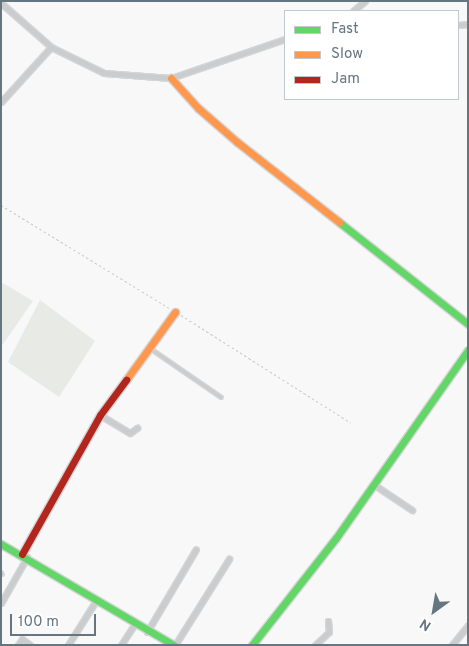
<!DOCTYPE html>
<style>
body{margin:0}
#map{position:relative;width:469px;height:646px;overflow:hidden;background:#f8f8f8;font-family:Overpass,sans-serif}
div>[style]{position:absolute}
.green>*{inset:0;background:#e7eae5}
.path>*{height:1px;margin-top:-0.5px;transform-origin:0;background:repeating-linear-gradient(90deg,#c8cacb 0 2.5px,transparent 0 5px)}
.roads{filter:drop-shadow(1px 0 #d4d5d6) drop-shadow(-1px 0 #d4d5d6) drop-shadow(0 1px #d4d5d6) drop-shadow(0 -1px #d4d5d6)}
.lane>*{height:2.5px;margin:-1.25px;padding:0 1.25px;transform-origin:1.25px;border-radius:1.25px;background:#cbcccd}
.street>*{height:5px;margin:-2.5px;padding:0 2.5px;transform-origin:2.5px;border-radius:2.5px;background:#cbcccd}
.fast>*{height:7px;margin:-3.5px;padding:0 3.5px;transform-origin:3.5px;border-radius:3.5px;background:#63d668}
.slow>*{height:7px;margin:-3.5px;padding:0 3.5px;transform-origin:3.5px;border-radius:3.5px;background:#ff974d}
.jam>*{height:7px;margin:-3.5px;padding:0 3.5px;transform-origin:3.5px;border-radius:3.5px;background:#b3261e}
span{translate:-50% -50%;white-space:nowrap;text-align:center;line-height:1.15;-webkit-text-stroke:5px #fff;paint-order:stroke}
.frame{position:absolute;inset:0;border:2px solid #667680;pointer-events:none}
.legend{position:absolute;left:284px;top:10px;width:175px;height:90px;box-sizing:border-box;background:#fff;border:1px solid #c2c8cc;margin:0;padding:6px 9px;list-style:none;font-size:15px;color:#667680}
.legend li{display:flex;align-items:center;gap:10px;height:25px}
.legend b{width:25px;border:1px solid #c2c8cc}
.north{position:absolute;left:409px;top:586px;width:50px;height:50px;-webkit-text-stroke:4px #fff;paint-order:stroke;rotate:212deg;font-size:14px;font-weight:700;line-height:20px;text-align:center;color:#667680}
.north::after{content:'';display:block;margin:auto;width:18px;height:22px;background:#667680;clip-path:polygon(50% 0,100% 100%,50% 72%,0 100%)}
.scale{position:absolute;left:10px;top:614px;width:86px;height:22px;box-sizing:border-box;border:2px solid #667680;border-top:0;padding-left:6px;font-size:15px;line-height:18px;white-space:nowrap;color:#667680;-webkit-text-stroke:4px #fff;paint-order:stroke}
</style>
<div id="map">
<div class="green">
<i style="clip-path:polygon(1px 282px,33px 301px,1px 347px)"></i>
<i style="clip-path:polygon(40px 300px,95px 341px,59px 397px,8px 362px)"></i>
</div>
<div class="path">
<i style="left:1px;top:205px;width:197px;rotate:31.5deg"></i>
<i style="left:181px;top:315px;width:201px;rotate:32.4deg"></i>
</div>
<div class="roads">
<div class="lane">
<i style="left:150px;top:348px;width:86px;rotate:34.6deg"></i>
<i style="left:1px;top:572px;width:2px;rotate:63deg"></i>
</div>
<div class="street">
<i style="left:1px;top:3px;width:67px;rotate:41.3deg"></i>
<i style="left:51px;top:47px;width:74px;rotate:132.3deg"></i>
<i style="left:353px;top:11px;width:16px;rotate:-40deg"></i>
<i style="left:458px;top:25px;width:10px;rotate:-6deg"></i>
<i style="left:51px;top:47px;width:59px;rotate:26.1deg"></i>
<i style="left:104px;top:73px;width:67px;rotate:4.3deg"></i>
<i style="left:171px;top:78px;width:120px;rotate:-18.9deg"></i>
<i style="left:100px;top:415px;width:35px;rotate:31deg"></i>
<i style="left:130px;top:433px;width:9px;rotate:-36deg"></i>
<i style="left:373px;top:484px;width:47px;rotate:33.7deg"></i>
<i style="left:1px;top:603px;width:53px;rotate:-60.5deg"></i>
<i style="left:147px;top:632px;width:96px;rotate:-59.4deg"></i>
<i style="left:18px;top:645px;width:7px;rotate:-56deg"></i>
<i style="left:22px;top:639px;width:10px;rotate:37deg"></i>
<i style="left:68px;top:645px;width:54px;rotate:-57.8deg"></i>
<i style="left:121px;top:645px;width:24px;rotate:-57deg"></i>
<i style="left:175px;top:645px;width:102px;rotate:-57.9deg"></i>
<i style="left:315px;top:645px;width:19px;rotate:-43deg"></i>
<i style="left:329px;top:632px;width:11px;rotate:-95deg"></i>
<i style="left:452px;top:645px;width:26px;rotate:-51deg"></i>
</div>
<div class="fast">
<i style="left:339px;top:222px;width:164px;rotate:38.3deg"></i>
<i style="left:1px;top:544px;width:200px;rotate:30.3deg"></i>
<i style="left:252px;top:645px;width:136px;rotate:-51.9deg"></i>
<i style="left:336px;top:538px;width:230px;rotate:-54.9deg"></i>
</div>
<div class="slow">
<i style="left:171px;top:78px;width:40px;rotate:48deg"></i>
<i style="left:198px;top:108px;width:52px;rotate:41.1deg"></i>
<i style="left:237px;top:142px;width:130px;rotate:38.1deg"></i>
<i style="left:126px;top:380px;width:84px;rotate:-54.2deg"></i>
</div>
<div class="jam">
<i style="left:22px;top:554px;width:159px;rotate:-60.7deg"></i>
<i style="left:100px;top:415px;width:44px;rotate:-53.4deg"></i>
</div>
</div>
<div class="frame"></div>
<ul class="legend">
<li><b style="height:6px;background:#63d668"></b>Fast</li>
<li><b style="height:6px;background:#ff974d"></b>Slow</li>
<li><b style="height:6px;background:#b3261e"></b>Jam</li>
</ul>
<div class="north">N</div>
<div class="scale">100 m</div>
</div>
